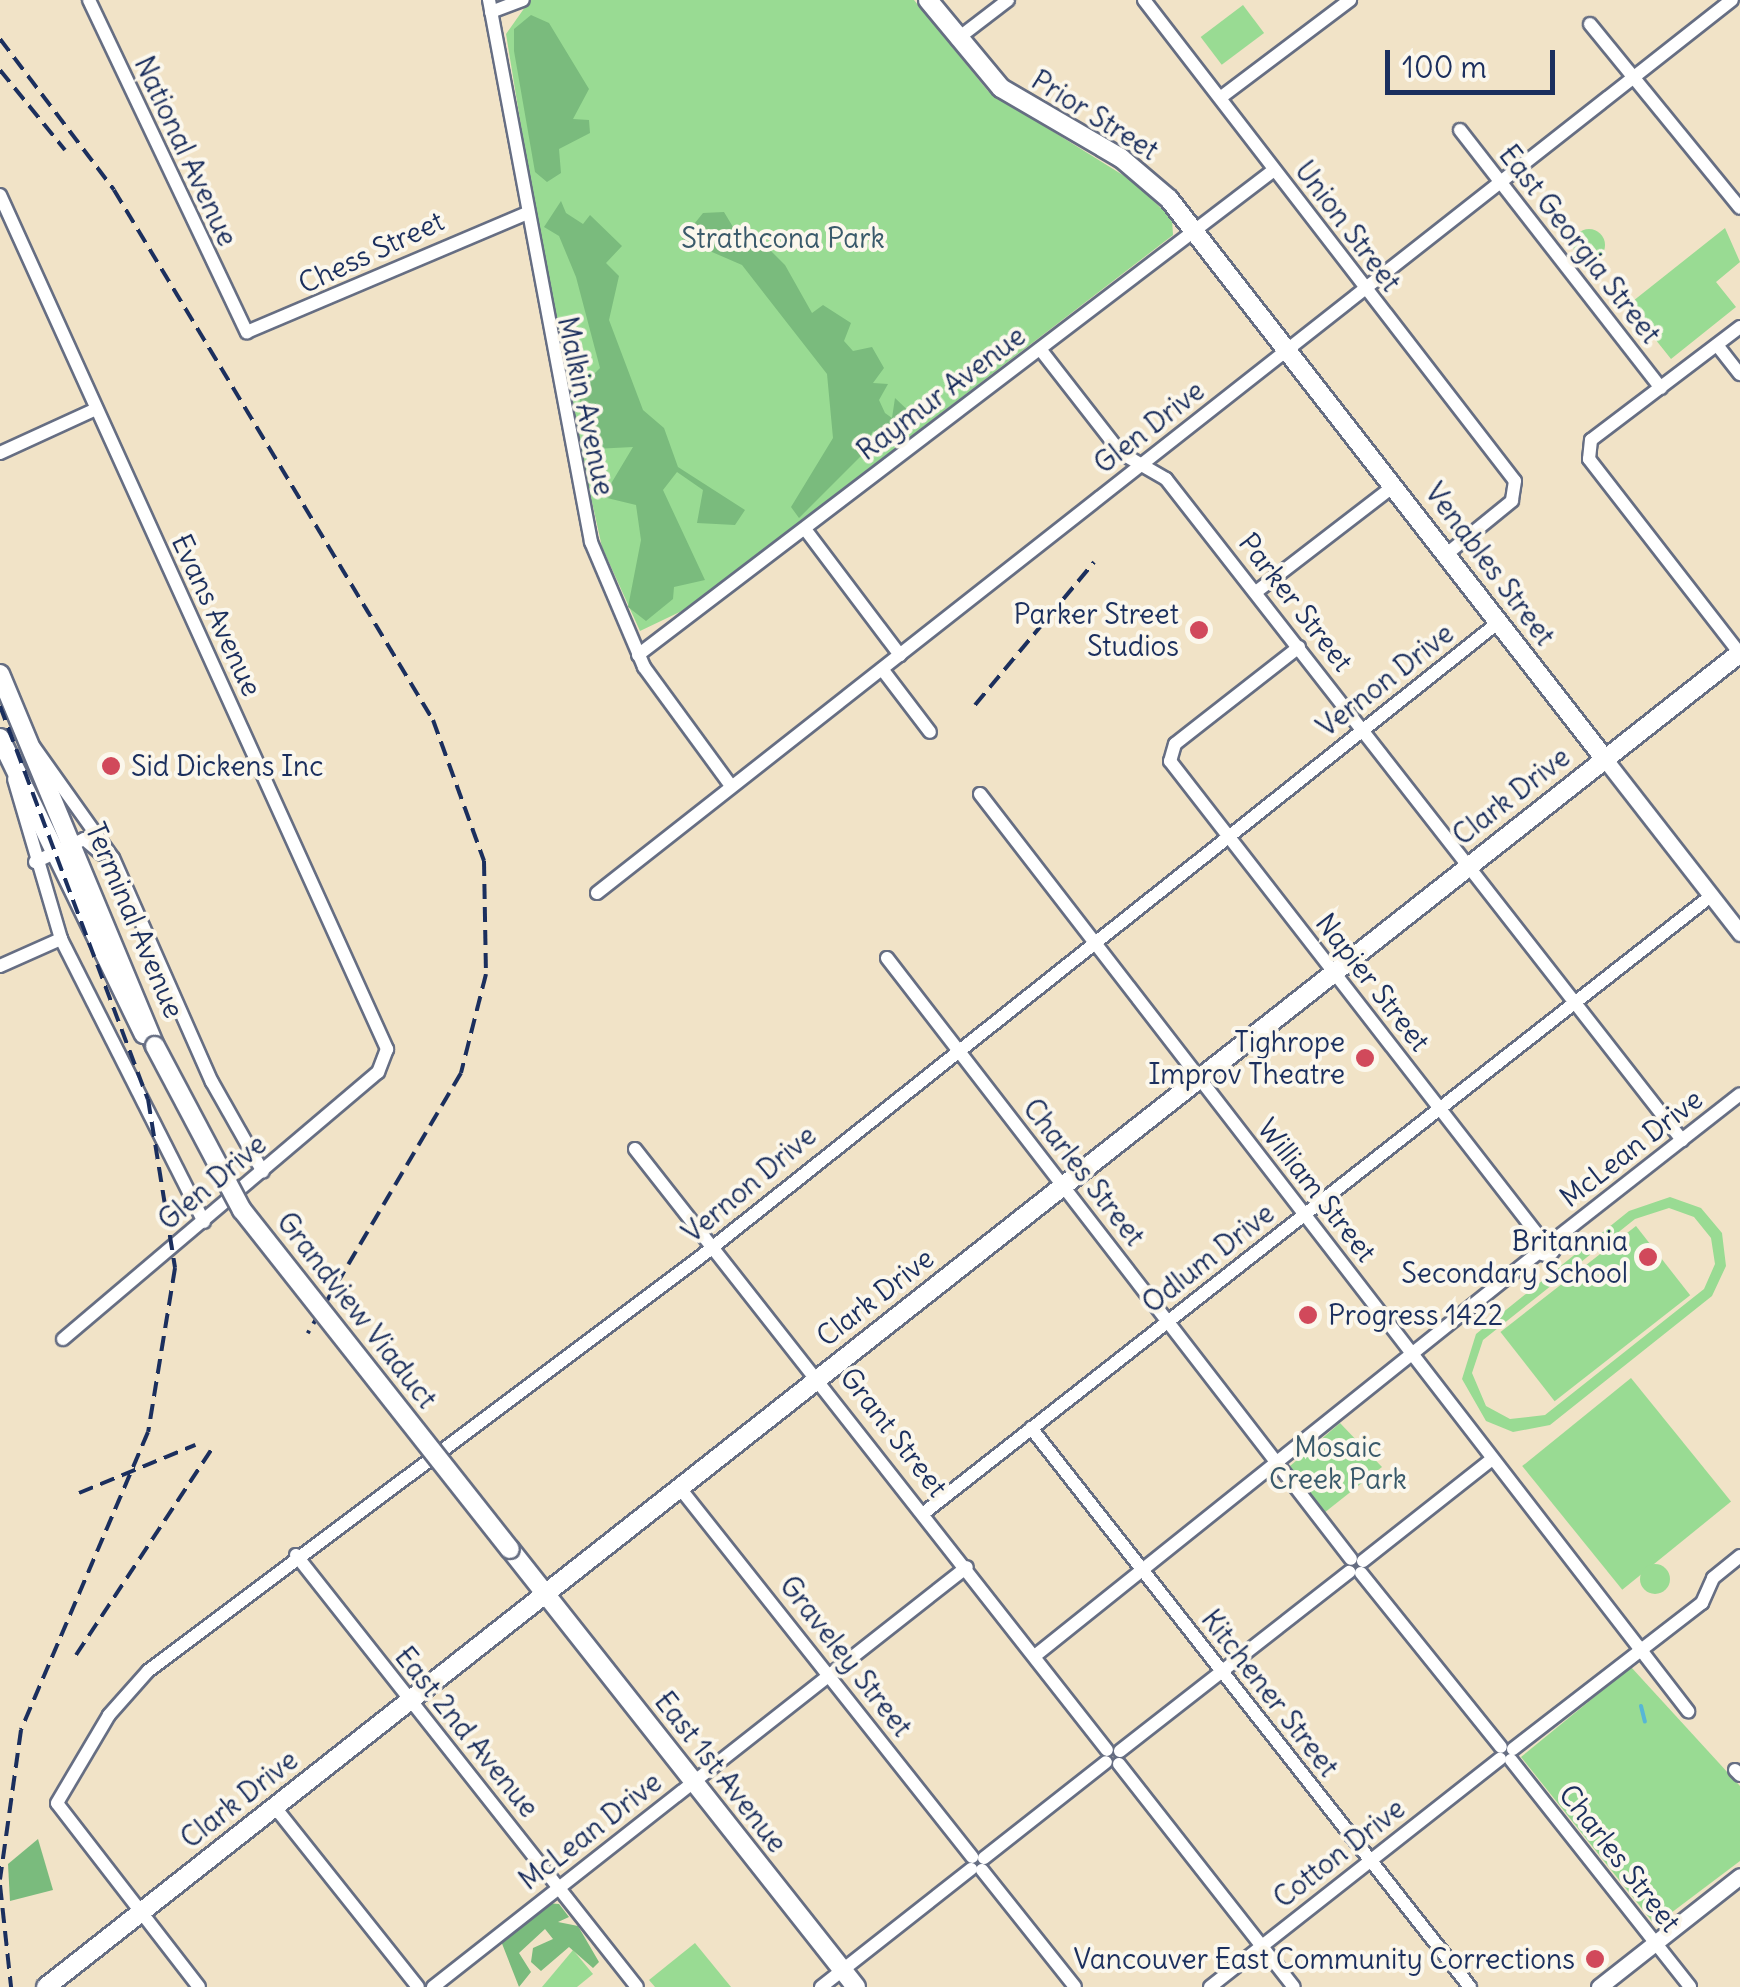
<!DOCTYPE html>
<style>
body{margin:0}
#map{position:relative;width:1740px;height:1987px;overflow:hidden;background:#f1e3c7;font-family:Delius,sans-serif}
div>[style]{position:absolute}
.green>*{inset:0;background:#99db93;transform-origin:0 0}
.round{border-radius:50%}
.forest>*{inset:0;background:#7abb7d}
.stream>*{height:4px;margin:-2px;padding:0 2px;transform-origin:2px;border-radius:2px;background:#57b6d6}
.roads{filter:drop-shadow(2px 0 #666e83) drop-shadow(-2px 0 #666e83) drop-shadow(0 2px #666e83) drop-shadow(0 -2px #666e83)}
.minor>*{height:12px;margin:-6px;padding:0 6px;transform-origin:6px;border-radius:6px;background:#fff}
.minor>.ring{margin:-6px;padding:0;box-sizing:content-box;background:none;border:12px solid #fff;border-radius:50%}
.tertiary>*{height:15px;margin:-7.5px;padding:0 7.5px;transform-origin:7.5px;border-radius:7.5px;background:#fff}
.secondary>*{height:18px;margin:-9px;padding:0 9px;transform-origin:9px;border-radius:9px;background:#fff}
.rail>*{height:4px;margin-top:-2px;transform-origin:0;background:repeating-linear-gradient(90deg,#1b2f5e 0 15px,transparent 0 23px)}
.bridges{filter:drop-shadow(2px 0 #666e83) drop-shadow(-2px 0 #666e83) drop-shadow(0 2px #666e83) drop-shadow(0 -2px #666e83)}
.secondary-bridge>*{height:18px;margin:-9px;padding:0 9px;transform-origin:9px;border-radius:9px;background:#fff}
.dots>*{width:28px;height:28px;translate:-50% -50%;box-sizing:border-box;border:5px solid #fbf7ec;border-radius:50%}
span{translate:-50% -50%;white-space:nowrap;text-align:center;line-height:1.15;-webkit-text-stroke:8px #fbf7ec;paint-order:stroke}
.street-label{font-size:28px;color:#1b2f5e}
.park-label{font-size:28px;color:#3a5a6b}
.poi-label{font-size:28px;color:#1b2f5e}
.right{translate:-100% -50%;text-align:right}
.left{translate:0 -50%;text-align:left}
.scale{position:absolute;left:1385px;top:50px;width:170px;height:45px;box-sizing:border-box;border:5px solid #1b2f5e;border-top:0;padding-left:12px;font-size:30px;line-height:35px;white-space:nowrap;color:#1b2f5e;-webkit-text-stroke:8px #fbf7ec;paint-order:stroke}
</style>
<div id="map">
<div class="green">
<i style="clip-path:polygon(530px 0,914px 0,988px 91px,1134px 182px,1172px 219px,1173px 235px,686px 609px,640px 631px,602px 547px,556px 340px,506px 34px)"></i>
<i style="left:1243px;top:5px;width:35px;height:53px;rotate:53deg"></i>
<i style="clip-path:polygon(1725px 228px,1740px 262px,1716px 282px,1736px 307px,1671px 359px,1628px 305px)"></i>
<i class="round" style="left:1573px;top:229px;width:32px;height:32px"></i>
<i style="clip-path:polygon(evenodd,1670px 1197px,1701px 1208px,1722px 1233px,1726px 1266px,1712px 1296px,1550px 1425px,1513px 1432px,1486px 1421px,1462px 1379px,1476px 1334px,1629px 1211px,1670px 1197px,1669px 1208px,1694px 1217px,1711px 1238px,1715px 1264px,1704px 1289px,1545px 1415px,1510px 1419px,1486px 1406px,1472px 1373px,1483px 1340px,1635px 1219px,1669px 1208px)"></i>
<i style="left:1636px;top:1226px;width:88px;height:172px;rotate:52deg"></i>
<i style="left:1631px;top:1378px;width:159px;height:140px;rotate:51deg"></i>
<i style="clip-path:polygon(1340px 1423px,1382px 1467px,1324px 1513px,1290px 1466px)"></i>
<i class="round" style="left:1640px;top:1564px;width:30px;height:30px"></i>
<i style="clip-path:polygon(1631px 1667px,1740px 1786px,1740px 1861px,1655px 1925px,1521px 1757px)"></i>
<i style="clip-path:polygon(695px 1943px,731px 1987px,655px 1987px,649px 1980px)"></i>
<i style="clip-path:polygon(573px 1950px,593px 1974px,577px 1987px,542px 1987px)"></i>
</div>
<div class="forest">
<i style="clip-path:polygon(531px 15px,549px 23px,589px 89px,573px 119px,589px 120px,590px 133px,559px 149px,561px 173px,547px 182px,535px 172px,514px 51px,514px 29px)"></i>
<i style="clip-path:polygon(561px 201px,566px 213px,583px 224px,590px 215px,622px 246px,606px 263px,619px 276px,609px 320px,643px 410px,664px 428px,678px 467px,745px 510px,735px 525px,697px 523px,703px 490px,677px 472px,663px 490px,705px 580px,674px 587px,673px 599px,646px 621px,628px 607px,641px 540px,636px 505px,603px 497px,633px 447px,594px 449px,596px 478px,588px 471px,579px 389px,600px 368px,576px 277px,559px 236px,544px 227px)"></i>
<i style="clip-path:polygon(724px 212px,736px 232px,759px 239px,785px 265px,812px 313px,823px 305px,851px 323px,844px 341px,853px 351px,872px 347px,884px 368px,873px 383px,888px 384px,879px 400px,885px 413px,892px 418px,895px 398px,916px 418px,889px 441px,873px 431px,861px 456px,799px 518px,791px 507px,833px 438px,827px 374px,742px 265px,682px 239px,703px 213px)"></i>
<i style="clip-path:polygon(38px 1839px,53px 1890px,10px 1901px,8px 1864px)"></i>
<i style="clip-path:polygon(547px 1903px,559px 1904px,569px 1917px,558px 1922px,578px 1926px,599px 1962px,593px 1968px,569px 1947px,541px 1971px,531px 1962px,533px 1948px,553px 1939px,545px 1929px,519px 1953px,531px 1972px,519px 1987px,501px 1941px,512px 1921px)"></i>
</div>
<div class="stream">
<i style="left:1641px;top:1706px;width:16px;rotate:76deg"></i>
</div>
<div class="roads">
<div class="minor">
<i style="left:89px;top:0;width:368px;rotate:64.6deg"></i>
<i style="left:247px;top:332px;width:304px;rotate:-23deg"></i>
<i style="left:489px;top:0;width:552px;rotate:79.34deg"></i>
<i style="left:591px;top:542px;width:136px;rotate:67deg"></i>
<i style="left:644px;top:667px;width:147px;rotate:53.8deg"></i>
<i style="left:1144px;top:0;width:607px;rotate:52.36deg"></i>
<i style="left:1515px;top:481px;width:20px;rotate:99deg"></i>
<i style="left:1512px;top:501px;width:82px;rotate:140.9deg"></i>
<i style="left:491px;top:12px;width:34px;rotate:-21deg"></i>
<i style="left:1590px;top:24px;width:237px;rotate:50.8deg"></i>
<i style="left:957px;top:39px;width:64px;rotate:-37.4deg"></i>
<i style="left:1220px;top:98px;width:163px;rotate:-37deg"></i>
<i style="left:1460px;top:130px;width:327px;rotate:52.1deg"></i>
<i style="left:0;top:195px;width:938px;rotate:65.62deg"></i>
<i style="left:387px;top:1049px;width:25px;rotate:111deg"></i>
<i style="left:378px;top:1072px;width:413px;rotate:139.7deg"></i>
<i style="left:1740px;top:327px;width:187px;rotate:142.8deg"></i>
<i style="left:1591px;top:440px;width:19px;rotate:96deg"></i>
<i style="left:1589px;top:459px;width:247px;rotate:52.2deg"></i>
<i style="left:1717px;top:345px;width:37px;rotate:52deg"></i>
<i style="left:1040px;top:349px;width:132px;rotate:52.1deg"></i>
<i style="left:1121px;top:453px;width:52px;rotate:30deg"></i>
<i style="left:1166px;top:479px;width:839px;rotate:52.02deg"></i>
<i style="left:0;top:453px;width:106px;rotate:-24.6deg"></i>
<i style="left:805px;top:529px;width:158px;rotate:53deg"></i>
<i style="left:1256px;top:592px;width:175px;rotate:-37.6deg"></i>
<i style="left:1299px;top:647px;width:157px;rotate:142deg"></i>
<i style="left:1175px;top:744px;width:18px;rotate:106deg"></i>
<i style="left:1170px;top:761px;width:605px;rotate:52.18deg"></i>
<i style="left:638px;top:655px;width:800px;rotate:-37.33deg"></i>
<i style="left:882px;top:669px;width:79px;rotate:52.7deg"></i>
<i style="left:34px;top:747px;width:136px;rotate:54.6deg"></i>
<i style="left:113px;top:858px;width:245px;rotate:66.2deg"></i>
<i style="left:212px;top:1082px;width:103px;rotate:60.5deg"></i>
<i style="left:14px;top:779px;width:167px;rotate:73.6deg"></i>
<i style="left:61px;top:939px;width:317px;rotate:63.2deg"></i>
<i style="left:980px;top:794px;width:1159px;rotate:52.33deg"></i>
<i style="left:35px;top:862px;width:54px;rotate:-25.1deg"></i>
<i style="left:84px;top:839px;width:23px;rotate:40deg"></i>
<i style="left:597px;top:893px;width:1444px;rotate:-38.2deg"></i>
<i style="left:887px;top:958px;width:759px;rotate:52.33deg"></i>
<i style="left:0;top:966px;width:67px;rotate:-23.9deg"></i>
<i style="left:635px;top:1149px;width:764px;rotate:51.86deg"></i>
<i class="ring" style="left:1537px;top:1237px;width:6px;height:6px"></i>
<i style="left:1554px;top:1240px;width:236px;rotate:-38.1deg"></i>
<i style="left:1031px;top:1428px;width:711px;rotate:51.86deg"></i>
<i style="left:679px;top:1487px;width:472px;rotate:51.6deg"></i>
<i style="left:925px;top:1512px;width:999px;rotate:-38.09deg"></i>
<i style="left:296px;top:1555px;width:550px;rotate:51.71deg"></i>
<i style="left:1363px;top:1561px;width:163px;rotate:-38.3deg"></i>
<i style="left:1361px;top:1573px;width:223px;rotate:51.2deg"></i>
<i style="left:1036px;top:1655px;width:645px;rotate:-38.7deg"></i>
<i style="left:1513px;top:1749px;width:239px;rotate:-37.7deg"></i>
<i style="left:1702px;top:1603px;width:27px;rotate:-66deg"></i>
<i style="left:1713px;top:1578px;width:35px;rotate:-39deg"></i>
<i style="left:1120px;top:1751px;width:291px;rotate:-38deg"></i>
<i style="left:1511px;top:1760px;width:289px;rotate:51.7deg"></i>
<i style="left:1119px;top:1764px;width:283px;rotate:51.9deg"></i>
<i style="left:1735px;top:1770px;width:7px;rotate:45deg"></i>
<i style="left:274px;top:1806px;width:231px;rotate:51.5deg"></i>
<i style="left:984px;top:1858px;width:155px;rotate:-38.2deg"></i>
<i style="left:982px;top:1870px;width:149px;rotate:51.5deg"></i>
<i style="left:199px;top:1987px;width:232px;rotate:-127.7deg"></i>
<i style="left:57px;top:1803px;width:102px;rotate:-59.4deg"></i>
<i style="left:109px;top:1715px;width:59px;rotate:-48.4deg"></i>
<i style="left:148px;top:1671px;width:689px;rotate:-36.85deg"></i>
<i style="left:699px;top:1258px;width:1023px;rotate:-38.49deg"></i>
<i style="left:433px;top:1987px;width:679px;rotate:-38.19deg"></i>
<i style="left:821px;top:1987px;width:191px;rotate:-38.2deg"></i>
<i style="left:1210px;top:1987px;width:369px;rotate:-38.2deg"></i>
</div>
<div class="tertiary">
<i style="left:1604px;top:758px;width:222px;rotate:52.1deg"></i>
<i style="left:1599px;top:1987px;width:179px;rotate:-38.2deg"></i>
</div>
<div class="secondary">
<i style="left:928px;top:0;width:114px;rotate:50.3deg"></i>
<i style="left:1001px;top:88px;width:139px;rotate:30.3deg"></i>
<i style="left:1121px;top:158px;width:63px;rotate:40.5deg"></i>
<i style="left:1169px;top:199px;width:708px;rotate:52.11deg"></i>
<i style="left:0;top:674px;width:403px;rotate:67.4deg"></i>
<i style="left:0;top:738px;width:329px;rotate:64.1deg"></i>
<i style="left:510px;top:1549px;width:558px;rotate:51.69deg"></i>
<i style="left:46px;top:1987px;width:2156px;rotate:-38.22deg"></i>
</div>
</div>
<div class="rail">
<i style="left:0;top:39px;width:189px;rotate:52.9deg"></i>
<i style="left:114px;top:190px;width:619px;rotate:58.96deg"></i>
<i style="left:433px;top:720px;width:150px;rotate:70.1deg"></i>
<i style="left:484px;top:861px;width:113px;rotate:89deg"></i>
<i style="left:486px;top:974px;width:102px;rotate:104.2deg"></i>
<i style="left:461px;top:1073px;width:302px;rotate:120.5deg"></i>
<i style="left:0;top:70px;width:103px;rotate:50.9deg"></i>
<i style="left:975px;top:705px;width:186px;rotate:-50.2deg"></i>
<i style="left:0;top:706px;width:420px;rotate:69.4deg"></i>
<i style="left:148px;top:1099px;width:171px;rotate:80.9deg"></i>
<i style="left:175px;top:1268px;width:166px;rotate:99.3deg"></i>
<i style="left:148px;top:1432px;width:324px;rotate:113.1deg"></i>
<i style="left:21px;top:1730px;width:151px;rotate:98deg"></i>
<i style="left:79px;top:1493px;width:126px;rotate:-22.5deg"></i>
<i style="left:76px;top:1655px;width:245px;rotate:-56.6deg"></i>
<i style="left:0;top:1885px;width:103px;rotate:83.8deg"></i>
</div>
<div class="bridges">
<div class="secondary-bridge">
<i style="left:155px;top:1046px;width:186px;rotate:62.1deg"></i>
<i style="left:242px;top:1210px;width:432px;rotate:51.7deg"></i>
</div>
</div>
<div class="dots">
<i style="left:1199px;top:630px;background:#d1495b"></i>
<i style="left:111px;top:766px;background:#d1495b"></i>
<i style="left:1365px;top:1058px;background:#d1495b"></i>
<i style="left:1648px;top:1257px;background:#d1495b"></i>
<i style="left:1308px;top:1315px;background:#d1495b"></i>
<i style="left:1595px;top:1959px;background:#d1495b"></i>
</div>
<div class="street-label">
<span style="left:1095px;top:115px;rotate:32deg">Prior Street</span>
<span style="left:186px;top:151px;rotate:65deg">National Avenue</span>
<span style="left:1348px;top:226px;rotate:53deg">Union Street</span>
<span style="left:1580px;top:244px;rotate:52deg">East Georgia Street</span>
<span style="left:371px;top:252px;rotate:-25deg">Chess Street</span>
<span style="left:941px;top:393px;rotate:-37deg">Raymur Avenue</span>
<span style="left:586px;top:406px;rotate:78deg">Malkin Avenue</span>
<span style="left:1149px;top:427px;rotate:-38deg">Glen Drive</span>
<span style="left:1490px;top:564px;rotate:53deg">Venables Street</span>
<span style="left:1296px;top:602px;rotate:52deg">Parker Street</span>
<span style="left:217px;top:615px;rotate:65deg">Evans Avenue</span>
<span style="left:1385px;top:680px;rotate:-38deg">Vernon Drive</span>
<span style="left:1511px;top:796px;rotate:-38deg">Clark Drive</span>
<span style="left:135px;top:920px;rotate:67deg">Terminal Avenue</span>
<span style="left:1373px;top:982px;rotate:52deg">Napier Street</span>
<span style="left:1631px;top:1148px;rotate:-38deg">McLean Drive</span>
<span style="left:1084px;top:1172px;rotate:52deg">Charles Street</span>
<span style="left:212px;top:1182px;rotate:-40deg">Glen Drive</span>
<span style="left:749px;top:1184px;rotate:-40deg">Vernon Drive</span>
<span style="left:1317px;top:1190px;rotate:52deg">William Street</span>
<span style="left:1208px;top:1258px;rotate:-38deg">Odlum Drive</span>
<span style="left:875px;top:1297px;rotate:-38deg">Clark Drive</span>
<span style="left:357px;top:1310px;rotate:52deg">Grandview Viaduct</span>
<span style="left:894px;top:1432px;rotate:52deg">Grant Street</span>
<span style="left:846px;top:1656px;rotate:52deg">Graveley Street</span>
<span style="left:1270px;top:1693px;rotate:52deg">Kitchener Street</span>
<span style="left:467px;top:1732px;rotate:51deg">East 2nd Avenue</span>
<span style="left:721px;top:1772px;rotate:52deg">East 1st Avenue</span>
<span style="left:239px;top:1799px;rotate:-38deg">Clark Drive</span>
<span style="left:590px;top:1831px;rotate:-38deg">McLean Drive</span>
<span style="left:1339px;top:1853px;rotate:-38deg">Cotton Drive</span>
<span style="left:1620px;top:1858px;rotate:52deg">Charles Street</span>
</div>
<div class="park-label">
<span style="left:783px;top:238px">Strathcona Park</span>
<span style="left:1338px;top:1463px">Mosaic<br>Creek Park</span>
</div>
<div class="poi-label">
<span class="right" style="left:1179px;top:630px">Parker Street<br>Studios</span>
<span class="left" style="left:131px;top:766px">Sid Dickens Inc</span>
<span class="right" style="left:1345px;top:1058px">Tighrope<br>Improv Theatre</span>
<span class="right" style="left:1628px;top:1257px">Britannia<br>Secondary School</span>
<span class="left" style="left:1328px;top:1315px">Progress 1422</span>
<span class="right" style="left:1575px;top:1959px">Vancouver East Community Corrections</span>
</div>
<div class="scale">100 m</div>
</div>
